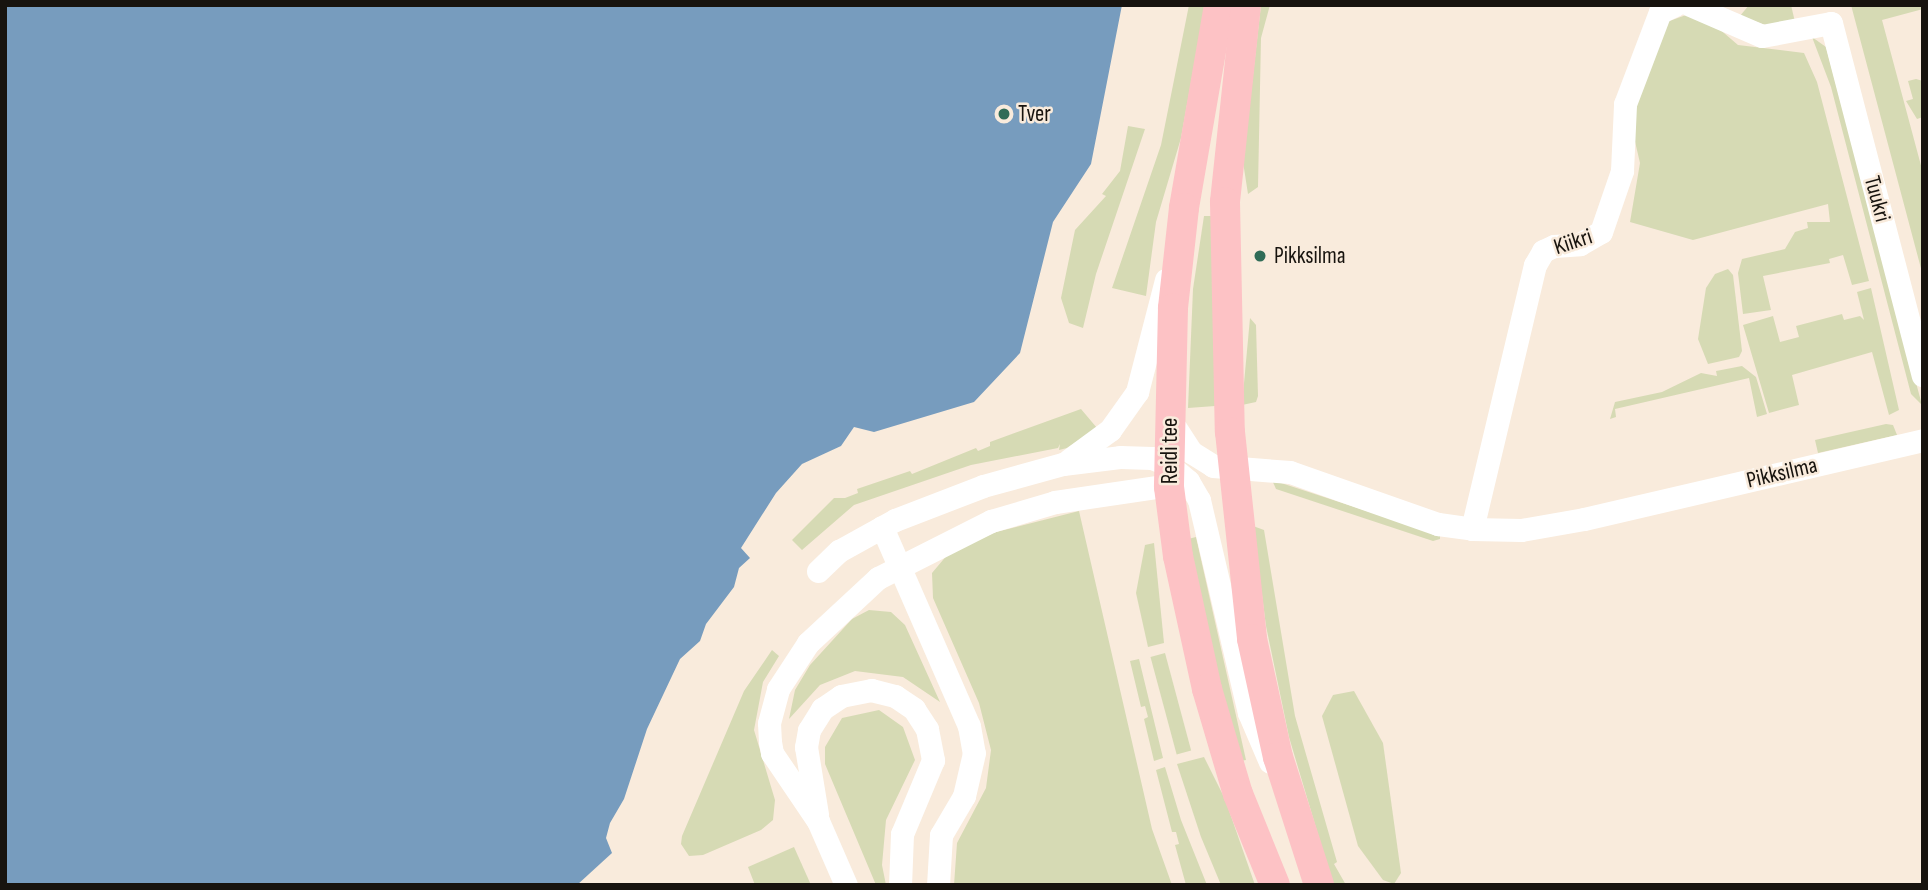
<!DOCTYPE html>
<style>
body{margin:0}
#map{position:relative;width:1928px;height:890px;overflow:hidden;background:#f9ebdc;font-family:"Sofia Sans Condensed",sans-serif}
div>[style]{position:absolute}
.green>*{inset:0;background:#d6dab4;transform-origin:0 0}
.water>*{inset:0;background:#779cbe}
.minor>*{height:23px;margin:-11.5px;padding:0 11.5px;transform-origin:11.5px;border-radius:11.5px;background:#fff}
.major>*{height:30px;margin:-15px;padding:0 15px;transform-origin:15px;border-radius:15px;background:#fdc2c5}
.dots>*{width:19px;height:19px;translate:-50% -50%;box-sizing:border-box;border:4px solid #f9ebdc;border-radius:50%}
span{translate:-50% -50%;white-space:nowrap;text-align:center;line-height:1.15;-webkit-text-stroke:5px #f9ebdc;paint-order:stroke}
.poi-label{font-size:23px;color:#17130e}
.left{translate:0 -50%;text-align:left}
.street-label{font-size:23px;color:#17130e}
.frame{position:absolute;inset:0;border:7px solid #17130e;pointer-events:none}
</style>
<div id="map">
<div class="green">
<i style="clip-path:polygon(1189px 5px,1205px 5px,1181px 138px,1156px 222px,1146px 296px,1112px 288px,1161px 145px)"></i>
<i style="clip-path:polygon(1261px 5px,1270px 5px,1261px 38px,1258px 187px,1248px 194px,1243px 162px)"></i>
<i style="clip-path:polygon(1749px 5px,1791px 5px,1795px 22px,1768px 26px,1740px 16px)"></i>
<i style="clip-path:polygon(1851px 5px,1923px 5px,1923px 9px,1882px 20px,1923px 173px,1923px 276px)"></i>
<i style="clip-path:polygon(1686px 15px,1717px 27px,1738px 45px,1804px 53px,1817px 82px,1869px 281px,1852px 285px,1843px 255px,1829px 259px,1830px 263px,1763px 276px,1771px 310px,1743px 314px,1738px 273px,1742px 259px,1785px 249px,1795px 232px,1808px 228px,1807px 222px,1830px 222px,1828px 204px,1693px 240px,1630px 222px,1640px 163px,1630px 120px,1664px 23px)"></i>
<i style="clip-path:polygon(1812px 37px,1826px 47px,1922px 405px,1911px 394px,1831px 87px)"></i>
<i style="clip-path:polygon(1916px 79px,1923px 81px,1923px 117px,1917px 119px,1906px 101px,1913px 99px,1908px 81px)"></i>
<i style="clip-path:polygon(1128px 126px,1145px 129px,1096px 274px,1083px 328px,1069px 323px,1061px 298px,1075px 230px,1106px 196px,1102px 194px,1120px 171px)"></i>
<i style="clip-path:polygon(1204px 216px,1212px 216px,1215px 406px,1188px 408px,1193px 289px)"></i>
<i style="clip-path:polygon(1728px 269px,1733px 275px,1742px 351px,1739px 357px,1708px 364px,1698px 339px,1706px 288px,1715px 274px)"></i>
<i style="clip-path:polygon(1871px 288px,1899px 410px,1889px 415px,1872px 352px,1792px 375px,1799px 405px,1769px 413px,1743px 325px,1773px 316px,1780px 342px,1799px 337px,1796px 326px,1842px 314px,1844px 320px,1860px 316px,1864px 320px,1857px 292px)"></i>
<i style="clip-path:polygon(1250px 318px,1256px 325px,1258px 396px,1256px 402px,1242px 405px)"></i>
<i style="clip-path:polygon(1742px 366px,1756px 377px,1767px 414px,1757px 417px,1749px 378px,1615px 409px,1616px 417px,1610px 419px,1615px 402px,1662px 392px,1701px 373px,1717px 376px,1716px 371px)"></i>
<i style="clip-path:polygon(1081px 409px,1097px 428px,1067px 448px,1059px 450px,1060px 444px,1058px 448px,971px 465px,854px 505px,802px 550px,792px 540px,834px 498px,845px 498px,858px 493px,857px 489px,910px 471px,912px 474px,976px 448px,978px 451px,990px 446px,990px 442px)"></i>
<i style="clip-path:polygon(1886px 424px,1893px 425px,1897px 435px,1818px 453px,1815px 440px)"></i>
<i style="clip-path:polygon(1272px 480px,1440px 535px,1440px 539px,1433px 541px,1276px 489px)"></i>
<i style="clip-path:polygon(1079px 511px,1152px 829px,1172px 885px,954px 885px,957px 843px,986px 788px,991px 750px,979px 703px,933px 598px,932px 573px,948px 554px,996px 532px)"></i>
<i style="clip-path:polygon(1253px 526px,1264px 530px,1295px 716px,1337px 862px,1334px 864px,1346px 885px,1333px 885px,1289px 737px,1266px 626px)"></i>
<i style="clip-path:polygon(1196px 537px,1246px 760px,1240px 761px,1219px 685px,1188px 539px)"></i>
<i style="clip-path:polygon(1154px 543px,1164px 643px,1148px 647px,1136px 593px,1145px 545px)"></i>
<i style="clip-path:polygon(869px 610px,891px 612px,905px 625px,940px 702px,903px 677px,855px 671px,820px 685px,789px 719px,795px 690px,810px 665px,852px 619px)"></i>
<i style="clip-path:polygon(772px 650px,779px 656px,763px 682px,754px 730px,775px 800px,773px 820px,761px 830px,703px 855px,689px 856px,681px 844px,682px 836px,744px 691px)"></i>
<i style="left:1165px;top:653px;width:101px;height:15px;rotate:75deg"></i>
<i style="clip-path:polygon(1139px 659px,1163px 758px,1154px 761px,1144px 719px,1148px 717px,1145px 706px,1141px 707px,1130px 661px)"></i>
<i style="clip-path:polygon(1354px 691px,1383px 743px,1401px 873px,1394px 884px,1383px 880px,1358px 846px,1322px 716px,1333px 695px)"></i>
<i style="clip-path:polygon(879px 710px,903px 727px,915px 760px,886px 820px,882px 865px,886px 885px,876px 885px,825px 764px,825px 747px,842px 718px)"></i>
<i style="clip-path:polygon(1204px 757px,1225px 799px,1255px 885px,1221px 885px,1201px 837px,1177px 764px)"></i>
<i style="clip-path:polygon(1165px 767px,1181px 820px,1207px 885px,1186px 885px,1175px 845px,1179px 844px,1176px 832px,1172px 832px,1156px 770px)"></i>
<i style="clip-path:polygon(794px 847px,811px 885px,755px 885px,748px 867px)"></i>
</div>
<div class="water">
<i style="clip-path:polygon(5px 5px,1122px 5px,1091px 164px,1053px 222px,1020px 353px,974px 402px,874px 432px,854px 427px,841px 446px,802px 464px,776px 493px,741px 548px,750px 558px,739px 568px,734px 587px,706px 624px,700px 641px,680px 659px,647px 729px,624px 799px,610px 823px,606px 838px,612px 853px,577px 885px,5px 885px)"></i>
</div>
<div class="minor">
<i style="left:1690px;top:5px;width:78px;rotate:23.3deg"></i>
<i style="left:1762px;top:36px;width:70px;rotate:-10.7deg"></i>
<i style="left:1831px;top:23px;width:364px;rotate:75.4deg"></i>
<i style="left:1171px;top:421px;width:37px;rotate:57deg"></i>
<i style="left:1191px;top:452px;width:26px;rotate:32deg"></i>
<i style="left:1213px;top:466px;width:77px;rotate:4.5deg"></i>
<i style="left:1290px;top:472px;width:157px;rotate:19.4deg"></i>
<i style="left:1438px;top:524px;width:34px;rotate:8deg"></i>
<i style="left:1472px;top:529px;width:49px;rotate:1.2deg"></i>
<i style="left:1521px;top:530px;width:64px;rotate:-9.9deg"></i>
<i style="left:1584px;top:519px;width:348px;rotate:-13.1deg"></i>
<i style="left:1069px;top:460px;width:51px;rotate:-36.2deg"></i>
<i style="left:1110px;top:430px;width:47px;rotate:-54.6deg"></i>
<i style="left:1137px;top:392px;width:116px;rotate:-75.5deg"></i>
<i style="left:882px;top:527px;width:217px;rotate:66.4deg"></i>
<i style="left:969px;top:726px;width:27px;rotate:80deg"></i>
<i style="left:974px;top:753px;width:44px;rotate:103.1deg"></i>
<i style="left:964px;top:796px;width:45px;rotate:120.5deg"></i>
<i style="left:941px;top:835px;width:50px;rotate:93.4deg"></i>
<i style="left:1472px;top:529px;width:271px;rotate:-76.6deg"></i>
<i style="left:1535px;top:265px;width:16px;rotate:-60deg"></i>
<i style="left:1543px;top:251px;width:12px;rotate:-24deg"></i>
<i style="left:1554px;top:246px;width:26px;rotate:-4deg"></i>
<i style="left:1580px;top:244px;width:24px;rotate:-30deg"></i>
<i style="left:1601px;top:232px;width:65px;rotate:-71deg"></i>
<i style="left:1622px;top:171px;width:67px;rotate:-87.4deg"></i>
<i style="left:1625px;top:104px;width:98px;rotate:-69.2deg"></i>
<i style="left:1660px;top:12px;width:17px;rotate:-25deg"></i>
<i style="left:818px;top:571px;width:29px;rotate:-44deg"></i>
<i style="left:839px;top:551px;width:64px;rotate:-29deg"></i>
<i style="left:895px;top:520px;width:94px;rotate:-21.1deg"></i>
<i style="left:983px;top:486px;width:83px;rotate:-15.4deg"></i>
<i style="left:1063px;top:464px;width:57px;rotate:-7deg"></i>
<i style="left:1120px;top:457px;width:32px;rotate:2deg"></i>
<i style="left:1152px;top:458px;width:18px;rotate:22deg"></i>
<i style="left:1169px;top:465px;width:25px;rotate:40deg"></i>
<i style="left:1188px;top:481px;width:22px;rotate:60deg"></i>
<i style="left:1199px;top:500px;width:219px;rotate:76.8deg"></i>
<i style="left:1249px;top:713px;width:53px;rotate:66.8deg"></i>
<i style="left:817px;top:814px;width:68px;rotate:-99.3deg"></i>
<i style="left:806px;top:747px;width:17px;rotate:-80deg"></i>
<i style="left:809px;top:730px;width:25px;rotate:-58deg"></i>
<i style="left:822px;top:709px;width:23px;rotate:-34deg"></i>
<i style="left:841px;top:696px;width:31px;rotate:-11deg"></i>
<i style="left:871px;top:690px;width:25px;rotate:14deg"></i>
<i style="left:895px;top:696px;width:23px;rotate:34deg"></i>
<i style="left:914px;top:709px;width:24px;rotate:57deg"></i>
<i style="left:927px;top:729px;width:32px;rotate:79deg"></i>
<i style="left:933px;top:760px;width:80px;rotate:112.7deg"></i>
<i style="left:902px;top:834px;width:51px;rotate:92.2deg"></i>
<i style="left:846px;top:885px;width:70px;rotate:-113.6deg"></i>
<i style="left:818px;top:821px;width:82px;rotate:-124.1deg"></i>
<i style="left:772px;top:753px;width:11px;rotate:-100deg"></i>
<i style="left:770px;top:742px;width:19px;rotate:-93deg"></i>
<i style="left:769px;top:723px;width:35px;rotate:-75deg"></i>
<i style="left:778px;top:689px;width:55px;rotate:-56.9deg"></i>
<i style="left:808px;top:643px;width:96px;rotate:-42.9deg"></i>
<i style="left:878px;top:578px;width:127px;rotate:-26.8deg"></i>
<i style="left:991px;top:521px;width:67px;rotate:-16.5deg"></i>
<i style="left:1055px;top:502px;width:129px;rotate:-8.4deg"></i>
</div>
<div class="major">
<i style="left:1219px;top:5px;width:206px;rotate:99.8deg"></i>
<i style="left:1184px;top:208px;width:101px;rotate:96.3deg"></i>
<i style="left:1173px;top:308px;width:179px;rotate:91.3deg"></i>
<i style="left:1169px;top:487px;width:70px;rotate:82.6deg"></i>
<i style="left:1178px;top:556px;width:136px;rotate:77.7deg"></i>
<i style="left:1207px;top:689px;width:109px;rotate:73.6deg"></i>
<i style="left:1238px;top:794px;width:98px;rotate:67.9deg"></i>
<i style="left:1246px;top:5px;width:198px;rotate:96.1deg"></i>
<i style="left:1225px;top:202px;width:230px;rotate:88.8deg"></i>
<i style="left:1230px;top:432px;width:208px;rotate:83.9deg"></i>
<i style="left:1252px;top:639px;width:121px;rotate:77.6deg"></i>
<i style="left:1278px;top:757px;width:134px;rotate:72.2deg"></i>
</div>
<div class="dots">
<i style="left:1004px;top:114px;background:#306c57"></i>
<i style="left:1260px;top:256px;background:#306c57"></i>
</div>
<div class="poi-label">
<span class="left" style="left:1018px;top:114px">Tver</span>
<span class="left" style="left:1274px;top:256px">Pikksilma</span>
</div>
<div class="street-label">
<span style="left:1877px;top:199px;rotate:75deg">Tuukri</span>
<span style="left:1573px;top:242px;rotate:-18deg">Kiikri</span>
<span style="left:1170px;top:451px;rotate:-90deg">Reidi tee</span>
<span style="left:1782px;top:473px;rotate:-13deg">Pikksilma</span>
</div>
<div class="frame"></div>
</div>
